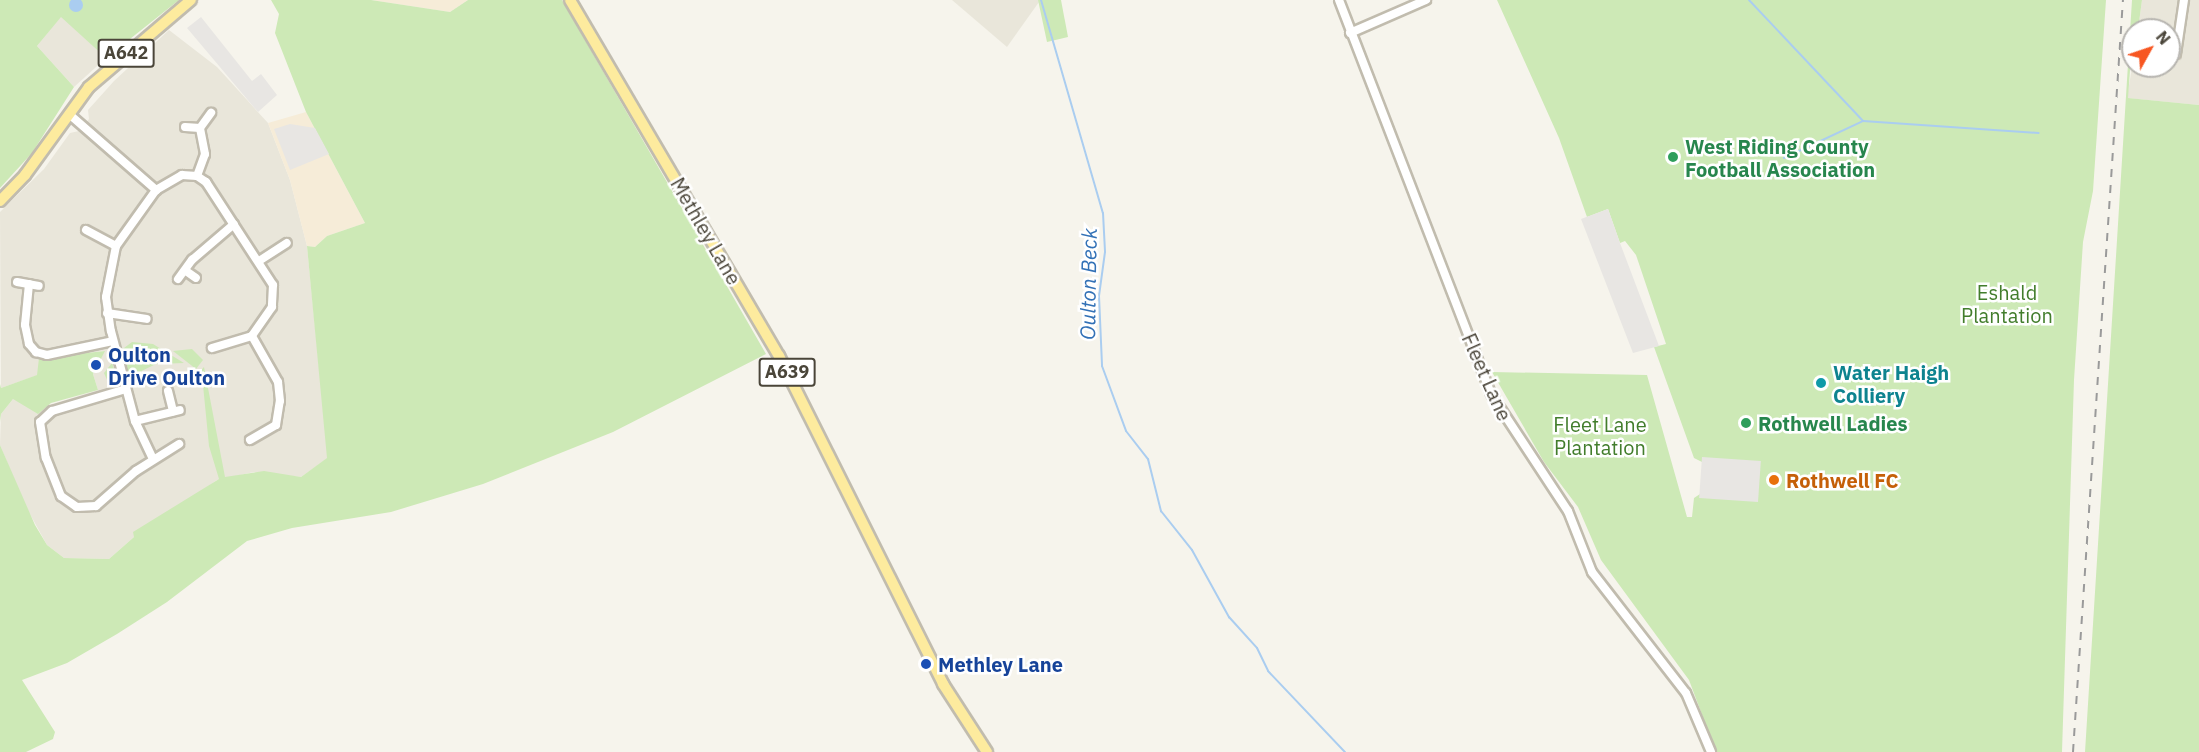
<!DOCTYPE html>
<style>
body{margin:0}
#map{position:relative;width:2199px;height:752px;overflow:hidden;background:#f6f4ec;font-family:"IBM Plex Sans",sans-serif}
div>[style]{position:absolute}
.residential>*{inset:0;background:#e9e6da}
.commercial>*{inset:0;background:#f6ecd8}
.green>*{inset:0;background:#cde9b6}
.parking>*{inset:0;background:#e8e6e3;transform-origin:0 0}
.water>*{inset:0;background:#aacdf0}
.round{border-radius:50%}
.stream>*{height:2px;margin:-1px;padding:0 1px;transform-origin:1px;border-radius:1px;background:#aacdf0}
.roads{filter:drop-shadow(2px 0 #c1bcae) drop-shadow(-2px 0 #c1bcae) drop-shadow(0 2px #c1bcae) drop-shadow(0 -2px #c1bcae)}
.minor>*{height:8px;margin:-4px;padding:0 4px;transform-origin:4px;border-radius:4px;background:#fff}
.major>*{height:10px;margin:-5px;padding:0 5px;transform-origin:5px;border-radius:5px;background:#fdeb9e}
.rail>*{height:2px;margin-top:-1px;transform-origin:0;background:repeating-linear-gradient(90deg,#9a9a9a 0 8px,transparent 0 16px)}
.dots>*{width:16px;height:16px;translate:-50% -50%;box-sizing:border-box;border:3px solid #fff;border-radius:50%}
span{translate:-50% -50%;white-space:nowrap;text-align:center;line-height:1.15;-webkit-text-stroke:5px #fff;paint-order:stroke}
.shield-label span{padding:2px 4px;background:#fff;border:2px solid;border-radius:4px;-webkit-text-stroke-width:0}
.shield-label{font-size:18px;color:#4a4539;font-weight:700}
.leisure-label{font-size:20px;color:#27864d;font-weight:700}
.left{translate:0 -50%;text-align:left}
.street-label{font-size:20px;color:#4a4539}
.park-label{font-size:20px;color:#427d2c}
.transit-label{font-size:20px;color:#164399;font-weight:700}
.culture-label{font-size:20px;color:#0d838f;font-weight:700}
.food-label{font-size:20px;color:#c56008;font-weight:700}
.water-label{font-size:21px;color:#3271b6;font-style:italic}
.north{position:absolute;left:2121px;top:18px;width:60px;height:60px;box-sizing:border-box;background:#fff;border:2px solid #b7b5b0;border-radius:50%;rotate:50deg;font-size:16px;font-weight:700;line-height:24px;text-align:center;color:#4a4539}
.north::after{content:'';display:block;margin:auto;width:21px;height:27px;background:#f75621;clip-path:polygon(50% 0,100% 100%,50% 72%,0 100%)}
</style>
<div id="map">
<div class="residential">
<i style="clip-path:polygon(952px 0,1038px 0,1039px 2px,1007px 47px)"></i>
<i style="clip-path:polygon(2142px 0,2199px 0,2199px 105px,2127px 98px,2133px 61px,2133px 66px,2169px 66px,2169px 30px,2138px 30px)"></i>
<i style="clip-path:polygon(61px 16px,106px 58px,74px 87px,37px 46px)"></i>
<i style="clip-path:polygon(169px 30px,217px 67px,268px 123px,290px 180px,307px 246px,328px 458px,301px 477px,254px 472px,217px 480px,134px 537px,109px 559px,64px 558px,47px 545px,25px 505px,0 445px,1px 414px,13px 399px,46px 406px,98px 390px,93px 374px,104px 351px,44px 359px,38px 375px,1px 388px,0 212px,44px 169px,70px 133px,79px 131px,89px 119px,88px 110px,114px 81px)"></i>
</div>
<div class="commercial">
<i style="clip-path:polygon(371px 0,468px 0,450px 12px)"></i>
<i style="clip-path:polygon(306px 112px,365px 223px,327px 236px,315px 247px,307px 246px,290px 180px,268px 123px)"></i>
</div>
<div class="green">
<i style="clip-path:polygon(0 0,179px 0,106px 58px,61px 17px,37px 46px,74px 87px,32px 153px,0 188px)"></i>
<i style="clip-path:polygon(271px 0,371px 0,450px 12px,468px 0,562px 0,766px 354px,613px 432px,483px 484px,391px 512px,292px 528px,247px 541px,167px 602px,117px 634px,67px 663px,22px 680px,55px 732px,53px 739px,26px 752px,0 752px,0 445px,35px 525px,47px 545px,64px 558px,109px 559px,134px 537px,133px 532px,219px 479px,209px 446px,203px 385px,198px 373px,204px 367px,225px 477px,264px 471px,301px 477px,327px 458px,307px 246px,315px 247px,327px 236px,365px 223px,306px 112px,275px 33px,279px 14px)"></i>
<i style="clip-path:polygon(1038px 0,1061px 0,1068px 37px,1047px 42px)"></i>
<i style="clip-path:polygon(1497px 0,2106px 0,2093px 191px,2083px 242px,2074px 380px,2062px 752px,1716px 752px,1689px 680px,1601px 560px,1578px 507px,1544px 462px,1492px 372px,1647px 375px,1687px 517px,1692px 517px,1694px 498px,1703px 492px,1702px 462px,1694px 458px,1654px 347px,1666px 344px,1636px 255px,1625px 241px,1620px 243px,1608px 209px,1587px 217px,1559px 138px)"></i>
<i style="clip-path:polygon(2132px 0,2142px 0,2138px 30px,2133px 30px,2128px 98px,2199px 105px,2199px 752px,2085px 752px)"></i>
<i style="clip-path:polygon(132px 342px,153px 344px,184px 363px,156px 364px,127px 378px,120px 351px)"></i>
<i style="clip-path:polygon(192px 349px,203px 360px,196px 369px,173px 351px)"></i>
<i style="clip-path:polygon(105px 351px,93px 374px,98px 390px,51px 403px,38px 414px,13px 399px,1px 414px,0 422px,0 384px,1px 388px,37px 375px,39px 358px)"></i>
<i style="clip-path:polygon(112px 363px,117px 377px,108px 382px,104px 373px)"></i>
</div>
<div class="parking">
<i style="clip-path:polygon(201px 17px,252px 81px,261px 74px,277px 95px,258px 112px,187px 28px)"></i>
<i style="clip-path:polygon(290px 124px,315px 128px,329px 154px,290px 170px,274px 129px)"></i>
<i style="clip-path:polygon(1608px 209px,1620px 243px,1659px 346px,1633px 353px,1581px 219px)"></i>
<i style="left:1702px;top:457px;width:59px;height:41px;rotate:4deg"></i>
</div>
<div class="water">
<i class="round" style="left:69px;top:-2px;width:14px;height:14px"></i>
</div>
<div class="stream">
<i style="left:1041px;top:0;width:222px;rotate:73.8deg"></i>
<i style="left:1103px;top:213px;width:39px;rotate:87deg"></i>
<i style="left:1105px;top:252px;width:44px;rotate:97.8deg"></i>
<i style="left:1099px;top:296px;width:70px;rotate:87.5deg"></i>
<i style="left:1102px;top:366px;width:69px;rotate:69.7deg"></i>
<i style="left:1126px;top:431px;width:36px;rotate:52deg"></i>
<i style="left:1148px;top:459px;width:54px;rotate:76deg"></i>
<i style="left:1161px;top:511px;width:50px;rotate:51.5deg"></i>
<i style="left:1192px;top:550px;width:77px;rotate:61.1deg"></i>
<i style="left:1229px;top:617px;width:42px;rotate:47.9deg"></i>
<i style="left:1257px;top:648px;width:25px;rotate:64deg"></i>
<i style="left:1268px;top:671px;width:112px;rotate:46.5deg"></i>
<i style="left:1749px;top:0;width:166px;rotate:46.7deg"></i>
<i style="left:1863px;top:121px;width:176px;rotate:3.9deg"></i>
<i style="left:1784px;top:158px;width:87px;rotate:-25.1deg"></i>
</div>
<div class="roads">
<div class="minor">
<i style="left:1339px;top:0;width:422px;rotate:68.9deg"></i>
<i style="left:1491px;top:394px;width:140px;rotate:56.7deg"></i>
<i style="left:1568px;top:511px;width:66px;rotate:68.5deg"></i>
<i style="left:1592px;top:572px;width:153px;rotate:52.2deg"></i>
<i style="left:1686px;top:693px;width:64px;rotate:67deg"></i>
<i style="left:1350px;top:33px;width:83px;rotate:-23.5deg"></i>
<i style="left:2176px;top:54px;width:55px;rotate:-81.6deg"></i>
<i style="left:69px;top:114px;width:116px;rotate:41.1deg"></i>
<i style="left:156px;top:190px;width:69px;rotate:125.5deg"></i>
<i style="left:116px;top:246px;width:52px;rotate:101.1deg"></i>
<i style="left:106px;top:297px;width:34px;rotate:82deg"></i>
<i style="left:111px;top:331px;width:93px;rotate:75.1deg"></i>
<i style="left:135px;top:421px;width:42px;rotate:64.7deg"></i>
<i style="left:185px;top:127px;width:15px;rotate:4deg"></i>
<i style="left:197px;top:176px;width:23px;rotate:-70deg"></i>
<i style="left:205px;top:154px;width:26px;rotate:-101deg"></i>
<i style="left:200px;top:128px;width:19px;rotate:-54deg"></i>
<i style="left:156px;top:190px;width:30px;rotate:-30deg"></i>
<i style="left:182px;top:175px;width:15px;rotate:4deg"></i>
<i style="left:197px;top:176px;width:11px;rotate:34deg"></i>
<i style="left:206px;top:182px;width:123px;rotate:57deg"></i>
<i style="left:273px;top:285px;width:22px;rotate:93deg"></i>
<i style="left:272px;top:307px;width:35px;rotate:125deg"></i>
<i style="left:252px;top:336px;width:42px;rotate:163.3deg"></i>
<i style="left:86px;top:230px;width:34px;rotate:28deg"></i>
<i style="left:259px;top:261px;width:33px;rotate:-33deg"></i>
<i style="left:186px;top:271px;width:12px;rotate:35deg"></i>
<i style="left:178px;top:279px;width:24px;rotate:-54deg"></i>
<i style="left:192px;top:260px;width:55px;rotate:-40.6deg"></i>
<i style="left:17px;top:282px;width:22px;rotate:10deg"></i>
<i style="left:29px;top:284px;width:41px;rotate:95.6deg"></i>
<i style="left:25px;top:325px;width:19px;rotate:78deg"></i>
<i style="left:29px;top:344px;width:11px;rotate:49deg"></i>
<i style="left:36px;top:352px;width:11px;rotate:15deg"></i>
<i style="left:47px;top:355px;width:67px;rotate:-12deg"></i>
<i style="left:107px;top:313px;width:40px;rotate:8.5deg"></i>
<i style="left:126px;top:389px;width:77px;rotate:163.4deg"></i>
<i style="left:52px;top:411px;width:16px;rotate:137deg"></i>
<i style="left:40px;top:422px;width:36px;rotate:81deg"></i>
<i style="left:46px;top:458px;width:41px;rotate:68.5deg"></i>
<i style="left:61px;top:496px;width:19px;rotate:35deg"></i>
<i style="left:77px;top:507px;width:19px;rotate:-3deg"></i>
<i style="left:96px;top:506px;width:53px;rotate:-41.2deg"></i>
<i style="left:136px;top:471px;width:51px;rotate:-32.1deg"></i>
<i style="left:168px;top:391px;width:21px;rotate:76deg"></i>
<i style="left:135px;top:421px;width:46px;rotate:-13.7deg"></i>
<i style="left:250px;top:440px;width:30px;rotate:-30deg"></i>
<i style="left:276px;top:425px;width:24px;rotate:-81deg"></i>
<i style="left:280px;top:401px;width:19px;rotate:-96deg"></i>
<i style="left:278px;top:382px;width:53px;rotate:-119.5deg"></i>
</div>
<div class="major">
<i style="left:570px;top:0;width:413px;rotate:59.6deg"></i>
<i style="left:779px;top:356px;width:367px;rotate:63.4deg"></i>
<i style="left:943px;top:684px;width:81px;rotate:57.1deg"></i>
<i style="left:0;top:201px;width:36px;rotate:-46deg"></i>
<i style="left:25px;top:175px;width:109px;rotate:-54deg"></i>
<i style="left:89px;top:87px;width:134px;rotate:-40.5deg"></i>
</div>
</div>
<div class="rail">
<i style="left:2073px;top:752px;width:754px;rotate:-86.2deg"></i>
</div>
<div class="dots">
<i style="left:1673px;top:157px;background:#2e9e5b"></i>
<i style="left:96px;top:365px;background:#1a4fb4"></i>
<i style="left:1821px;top:383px;background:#0f9aa8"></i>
<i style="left:1746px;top:423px;background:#2e9e5b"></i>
<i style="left:1774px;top:480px;background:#e8710a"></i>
<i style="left:926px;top:664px;background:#1a4fb4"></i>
</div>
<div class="shield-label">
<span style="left:126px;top:53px">A642</span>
<span style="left:787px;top:372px">A639</span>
</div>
<div class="leisure-label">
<span class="left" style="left:1685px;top:158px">West Riding County<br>Football Association</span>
<span class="left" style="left:1758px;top:423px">Rothwell Ladies</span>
</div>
<div class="street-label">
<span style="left:706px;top:231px;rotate:60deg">Methley Lane</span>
<span style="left:1487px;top:377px;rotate:66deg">Fleet Lane</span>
</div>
<div class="park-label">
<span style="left:2007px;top:304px">Eshald<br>Plantation</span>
<span style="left:1600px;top:436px">Fleet Lane<br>Plantation</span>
</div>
<div class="transit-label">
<span class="left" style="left:108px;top:366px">Oulton<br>Drive Oulton</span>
<span class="left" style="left:938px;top:664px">Methley Lane</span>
</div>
<div class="culture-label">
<span class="left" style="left:1833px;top:384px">Water Haigh<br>Colliery</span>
</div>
<div class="food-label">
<span class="left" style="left:1786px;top:480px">Rothwell FC</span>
</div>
<div class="water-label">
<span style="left:1088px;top:284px;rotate:-89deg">Oulton Beck</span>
</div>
<div class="north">N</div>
</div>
